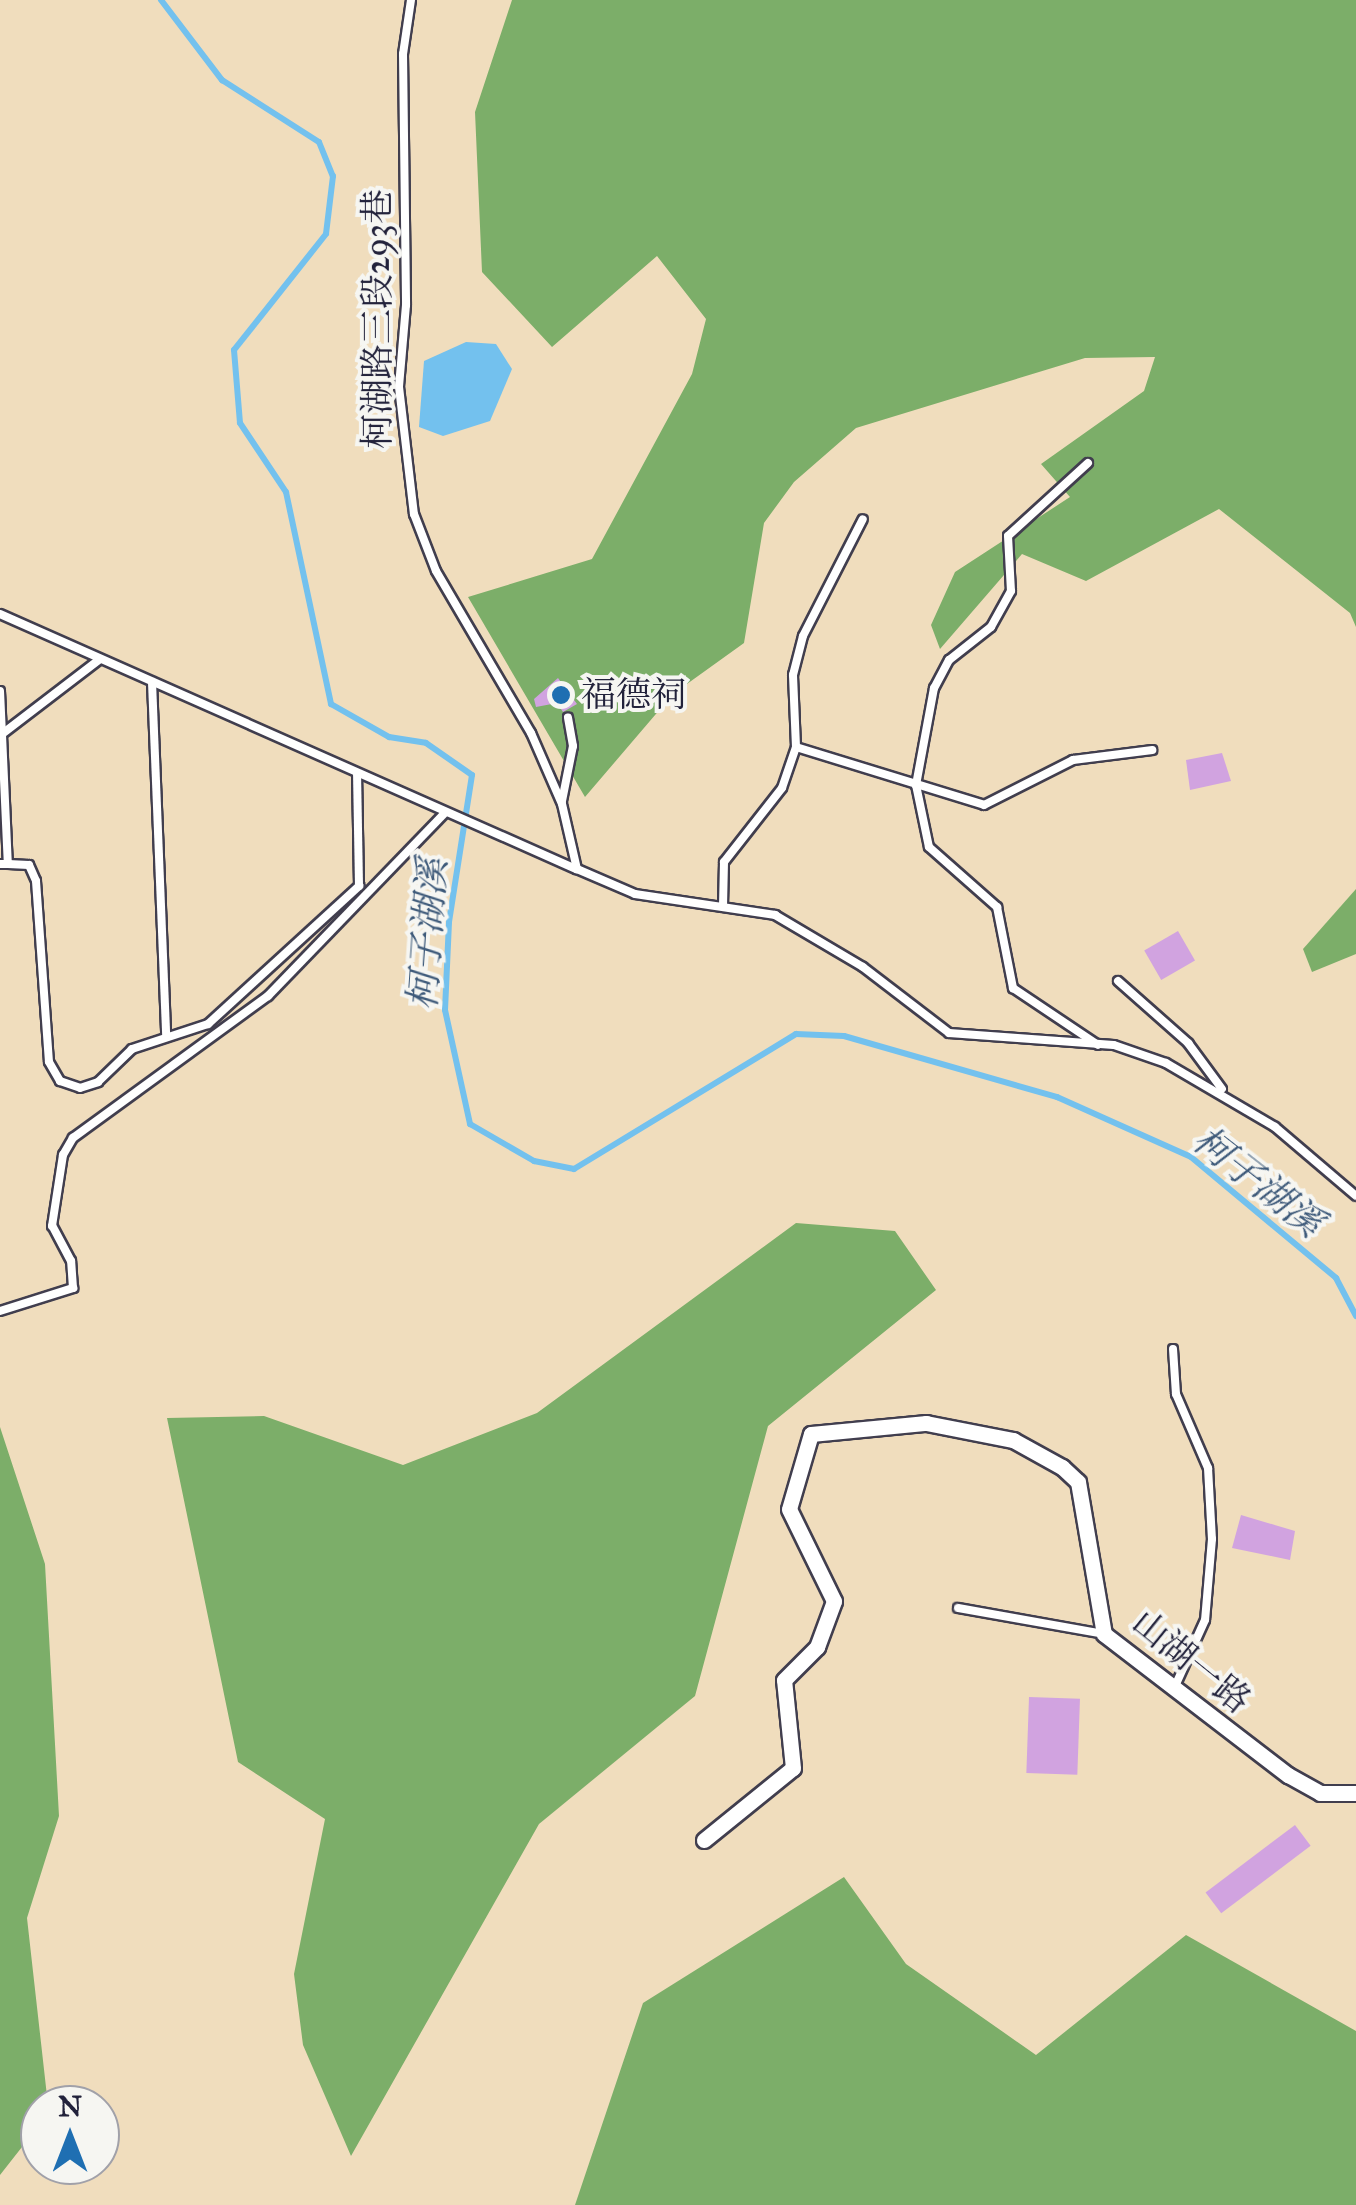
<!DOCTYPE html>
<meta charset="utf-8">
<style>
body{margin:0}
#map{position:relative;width:1356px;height:2205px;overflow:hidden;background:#f0ddbd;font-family:"IM FELL Great Primer","Noto Serif TC",serif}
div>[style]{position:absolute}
.forest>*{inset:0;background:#7cae69}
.water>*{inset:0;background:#73c1ee}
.stream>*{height:6px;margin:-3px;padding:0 3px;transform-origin:3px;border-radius:3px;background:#73c1ee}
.building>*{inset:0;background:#d1a3e0;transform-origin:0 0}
.roads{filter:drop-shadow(2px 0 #413e4e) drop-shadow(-2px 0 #413e4e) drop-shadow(0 2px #413e4e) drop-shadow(0 -2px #413e4e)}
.service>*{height:8px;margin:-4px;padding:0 4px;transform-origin:4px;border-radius:4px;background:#fff}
.minor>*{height:15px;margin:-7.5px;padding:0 7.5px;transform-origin:7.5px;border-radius:7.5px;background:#fff}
.dots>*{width:28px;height:28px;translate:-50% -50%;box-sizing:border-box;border:5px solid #f6f6f2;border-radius:50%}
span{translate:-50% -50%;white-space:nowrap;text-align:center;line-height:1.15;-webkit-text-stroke:8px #f6f6f2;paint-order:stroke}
.street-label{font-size:35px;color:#22223b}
.poi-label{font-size:35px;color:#22223b}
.left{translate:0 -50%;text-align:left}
.water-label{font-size:38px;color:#3e5a7a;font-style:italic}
.north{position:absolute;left:20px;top:2085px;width:100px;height:100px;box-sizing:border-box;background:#f6f6f2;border:2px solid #a1a1a9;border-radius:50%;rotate:0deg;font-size:28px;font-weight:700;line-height:40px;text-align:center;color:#22223b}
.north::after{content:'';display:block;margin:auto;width:35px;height:45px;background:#1f6fb2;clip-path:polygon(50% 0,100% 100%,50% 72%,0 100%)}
</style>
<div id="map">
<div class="forest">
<i style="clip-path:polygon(512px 0,1356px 0,1356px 627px,1350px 613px,1219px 509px,1086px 581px,1022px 554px,940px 649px,931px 625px,955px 572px,1070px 497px,1041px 464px,1144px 391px,1155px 357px,1085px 358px,856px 428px,794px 482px,764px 523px,744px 643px,673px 694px,585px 797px,468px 597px,592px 559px,692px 374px,706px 319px,657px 256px,552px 347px,482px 272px,475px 112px)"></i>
<i style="clip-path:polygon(1356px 889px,1356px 954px,1312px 972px,1303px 949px)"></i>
<i style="clip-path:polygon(796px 1223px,895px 1231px,936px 1290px,768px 1426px,695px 1696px,539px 1824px,351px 2156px,303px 2045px,294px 1974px,325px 1819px,238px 1762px,167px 1418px,264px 1416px,403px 1465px,537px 1413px)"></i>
<i style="clip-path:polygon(0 1427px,45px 1564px,59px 1816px,27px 1918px,48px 2105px,40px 2105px,40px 2124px,0 2175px)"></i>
<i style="clip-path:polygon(844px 1877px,906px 1964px,1036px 2055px,1186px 1935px,1356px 2031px,1356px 2205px,575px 2205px,643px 2003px)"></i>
</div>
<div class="water">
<i style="clip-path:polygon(466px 342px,496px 344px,512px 369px,490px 421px,443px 436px,419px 427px,424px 361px)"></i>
</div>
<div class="stream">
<i style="left:161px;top:0;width:101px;rotate:52.7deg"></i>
<i style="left:222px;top:80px;width:115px;rotate:32.6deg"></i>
<i style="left:319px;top:142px;width:37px;rotate:68deg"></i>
<i style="left:333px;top:176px;width:58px;rotate:96.9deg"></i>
<i style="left:326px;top:234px;width:148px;rotate:128.4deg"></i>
<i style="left:234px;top:350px;width:73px;rotate:85.3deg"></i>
<i style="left:240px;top:423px;width:83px;rotate:56.3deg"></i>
<i style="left:286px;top:492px;width:217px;rotate:78deg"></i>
<i style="left:331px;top:704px;width:67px;rotate:29.6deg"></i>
<i style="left:389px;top:737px;width:37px;rotate:9deg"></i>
<i style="left:426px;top:743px;width:56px;rotate:34.8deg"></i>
<i style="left:472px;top:775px;width:149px;rotate:98.9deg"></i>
<i style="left:449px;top:922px;width:88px;rotate:92.6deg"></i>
<i style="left:445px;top:1010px;width:117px;rotate:77.6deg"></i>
<i style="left:470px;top:1124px;width:74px;rotate:30deg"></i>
<i style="left:534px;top:1161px;width:41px;rotate:11.3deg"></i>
<i style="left:574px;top:1169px;width:260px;rotate:-31.3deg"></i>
<i style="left:796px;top:1034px;width:48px;rotate:2.4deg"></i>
<i style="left:844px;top:1036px;width:222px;rotate:16deg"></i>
<i style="left:1057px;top:1097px;width:147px;rotate:24.1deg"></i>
<i style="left:1191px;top:1157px;width:189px;rotate:39.8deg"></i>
<i style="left:1336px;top:1278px;width:43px;rotate:62.2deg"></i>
</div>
<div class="building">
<i style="clip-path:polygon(558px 678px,577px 704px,563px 712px,557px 703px,536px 707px,534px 699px)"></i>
<i style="clip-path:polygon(1222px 753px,1231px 781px,1190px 790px,1186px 760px)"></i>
<i style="left:1178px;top:931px;width:34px;height:39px;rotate:60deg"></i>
<i style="clip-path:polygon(1241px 1515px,1295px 1531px,1290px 1560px,1232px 1548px)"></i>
<i style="left:1029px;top:1697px;width:51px;height:76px;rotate:2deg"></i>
<i style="left:1295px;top:1825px;width:26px;height:112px;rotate:53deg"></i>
</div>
<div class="roads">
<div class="service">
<i style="left:411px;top:0;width:55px;rotate:98.4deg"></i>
<i style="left:403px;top:54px;width:251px;rotate:89.3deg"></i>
<i style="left:406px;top:305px;width:82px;rotate:94.9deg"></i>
<i style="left:399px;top:387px;width:128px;rotate:83.3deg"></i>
<i style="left:414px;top:514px;width:61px;rotate:68.9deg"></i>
<i style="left:436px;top:571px;width:188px;rotate:59.6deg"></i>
<i style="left:531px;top:733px;width:77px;rotate:66.4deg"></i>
<i style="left:562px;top:804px;width:67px;rotate:77deg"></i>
<i style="left:577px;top:869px;width:63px;rotate:23.3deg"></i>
<i style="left:635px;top:894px;width:142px;rotate:8.5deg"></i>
<i style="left:775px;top:915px;width:102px;rotate:30.6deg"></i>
<i style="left:863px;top:967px;width:108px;rotate:37.5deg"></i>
<i style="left:949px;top:1033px;width:165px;rotate:4.2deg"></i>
<i style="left:1114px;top:1045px;width:55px;rotate:19.1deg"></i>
<i style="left:1166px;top:1063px;width:126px;rotate:30.4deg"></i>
<i style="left:1275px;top:1127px;width:106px;rotate:40.4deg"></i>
<i style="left:1088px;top:463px;width:108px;rotate:137.6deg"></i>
<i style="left:1008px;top:536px;width:55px;rotate:86.9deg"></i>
<i style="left:1011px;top:591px;width:41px;rotate:119.1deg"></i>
<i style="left:991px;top:627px;width:53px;rotate:141.8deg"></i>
<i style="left:949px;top:660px;width:32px;rotate:118deg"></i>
<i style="left:934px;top:688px;width:99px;rotate:100.5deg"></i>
<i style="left:916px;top:785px;width:63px;rotate:78.2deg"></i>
<i style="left:929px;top:847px;width:91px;rotate:41.4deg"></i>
<i style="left:997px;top:907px;width:83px;rotate:78.8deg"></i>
<i style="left:1013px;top:988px;width:102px;rotate:33.8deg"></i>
<i style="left:0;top:614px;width:630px;rotate:23.88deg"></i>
<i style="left:152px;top:682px;width:354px;rotate:87.7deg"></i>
<i style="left:0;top:691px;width:173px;rotate:87.4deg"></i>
<i style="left:8px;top:864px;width:8px;rotate:180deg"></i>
<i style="left:2px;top:734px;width:123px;rotate:-37.4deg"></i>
<i style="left:796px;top:747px;width:72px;rotate:-92.4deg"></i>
<i style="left:793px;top:675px;width:40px;rotate:-75.6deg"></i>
<i style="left:803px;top:636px;width:131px;rotate:-62.9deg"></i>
<i style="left:562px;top:801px;width:56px;rotate:-78.7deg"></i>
<i style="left:573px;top:746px;width:29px;rotate:-100deg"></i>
<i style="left:8px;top:864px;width:21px;rotate:3deg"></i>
<i style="left:29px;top:865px;width:17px;rotate:66deg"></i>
<i style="left:36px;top:881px;width:181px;rotate:85.9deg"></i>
<i style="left:49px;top:1062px;width:22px;rotate:60deg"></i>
<i style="left:60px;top:1081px;width:21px;rotate:19deg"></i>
<i style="left:80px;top:1088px;width:19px;rotate:-18deg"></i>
<i style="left:98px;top:1082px;width:47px;rotate:-44.1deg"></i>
<i style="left:132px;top:1049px;width:80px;rotate:-18.2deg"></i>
<i style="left:208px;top:1024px;width:205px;rotate:-42.4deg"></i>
<i style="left:359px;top:886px;width:112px;rotate:-91deg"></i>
<i style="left:723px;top:906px;width:44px;rotate:-88.7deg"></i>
<i style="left:724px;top:862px;width:94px;rotate:-51.9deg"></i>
<i style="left:782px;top:788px;width:43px;rotate:-71.1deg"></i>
<i style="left:796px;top:747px;width:197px;rotate:17.1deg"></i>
<i style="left:984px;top:805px;width:100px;rotate:-26.8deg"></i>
<i style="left:1073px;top:760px;width:80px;rotate:-7.2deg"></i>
<i style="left:1118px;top:981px;width:94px;rotate:41.5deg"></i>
<i style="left:1188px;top:1043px;width:57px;rotate:53.5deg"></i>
<i style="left:0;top:1311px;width:77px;rotate:-17.5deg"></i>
<i style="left:73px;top:1288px;width:27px;rotate:-94deg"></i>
<i style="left:71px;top:1261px;width:40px;rotate:-118deg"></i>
<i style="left:52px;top:1226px;width:72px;rotate:-81.2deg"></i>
<i style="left:63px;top:1155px;width:20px;rotate:-60deg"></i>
<i style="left:73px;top:1138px;width:241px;rotate:-36.1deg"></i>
<i style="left:268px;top:996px;width:255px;rotate:-46deg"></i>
<i style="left:1173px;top:1349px;width:45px;rotate:86.2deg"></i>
<i style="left:1176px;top:1394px;width:81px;rotate:66.6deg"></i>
<i style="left:1208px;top:1468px;width:71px;rotate:86.8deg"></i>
<i style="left:1212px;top:1539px;width:81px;rotate:94.9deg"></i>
<i style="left:1205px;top:1620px;width:72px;rotate:114.4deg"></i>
<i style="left:958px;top:1608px;width:148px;rotate:10.1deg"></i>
</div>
<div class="minor">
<i style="left:704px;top:1840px;width:114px;rotate:-39deg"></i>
<i style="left:793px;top:1768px;width:88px;rotate:-95.8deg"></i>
<i style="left:784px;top:1680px;width:47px;rotate:-45deg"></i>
<i style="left:817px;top:1647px;width:49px;rotate:-69.7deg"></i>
<i style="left:834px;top:1601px;width:102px;rotate:-116.1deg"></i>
<i style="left:789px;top:1509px;width:78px;rotate:-73.7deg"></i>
<i style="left:811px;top:1434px;width:116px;rotate:-5.5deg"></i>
<i style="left:926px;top:1423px;width:89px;rotate:11.1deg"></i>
<i style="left:1013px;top:1440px;width:56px;rotate:28.9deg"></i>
<i style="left:1062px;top:1467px;width:22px;rotate:43deg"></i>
<i style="left:1078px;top:1482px;width:154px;rotate:80.3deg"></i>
<i style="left:1104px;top:1634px;width:232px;rotate:37.5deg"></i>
<i style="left:1288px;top:1775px;width:37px;rotate:29deg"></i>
<i style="left:1320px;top:1793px;width:36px"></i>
</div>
</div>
<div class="dots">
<i style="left:561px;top:695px;background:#1f6fb2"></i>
</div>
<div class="street-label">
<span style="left:378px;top:319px;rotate:-90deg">柯湖路三段293巷</span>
<span style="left:1191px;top:1662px;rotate:39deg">山湖一路</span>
</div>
<div class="poi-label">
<span class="left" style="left:581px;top:695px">福德祠</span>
</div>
<div class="water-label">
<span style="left:428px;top:934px;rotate:-86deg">柯子湖溪</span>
<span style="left:1258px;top:1182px;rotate:38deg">柯子湖溪</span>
</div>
<div class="north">N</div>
</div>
